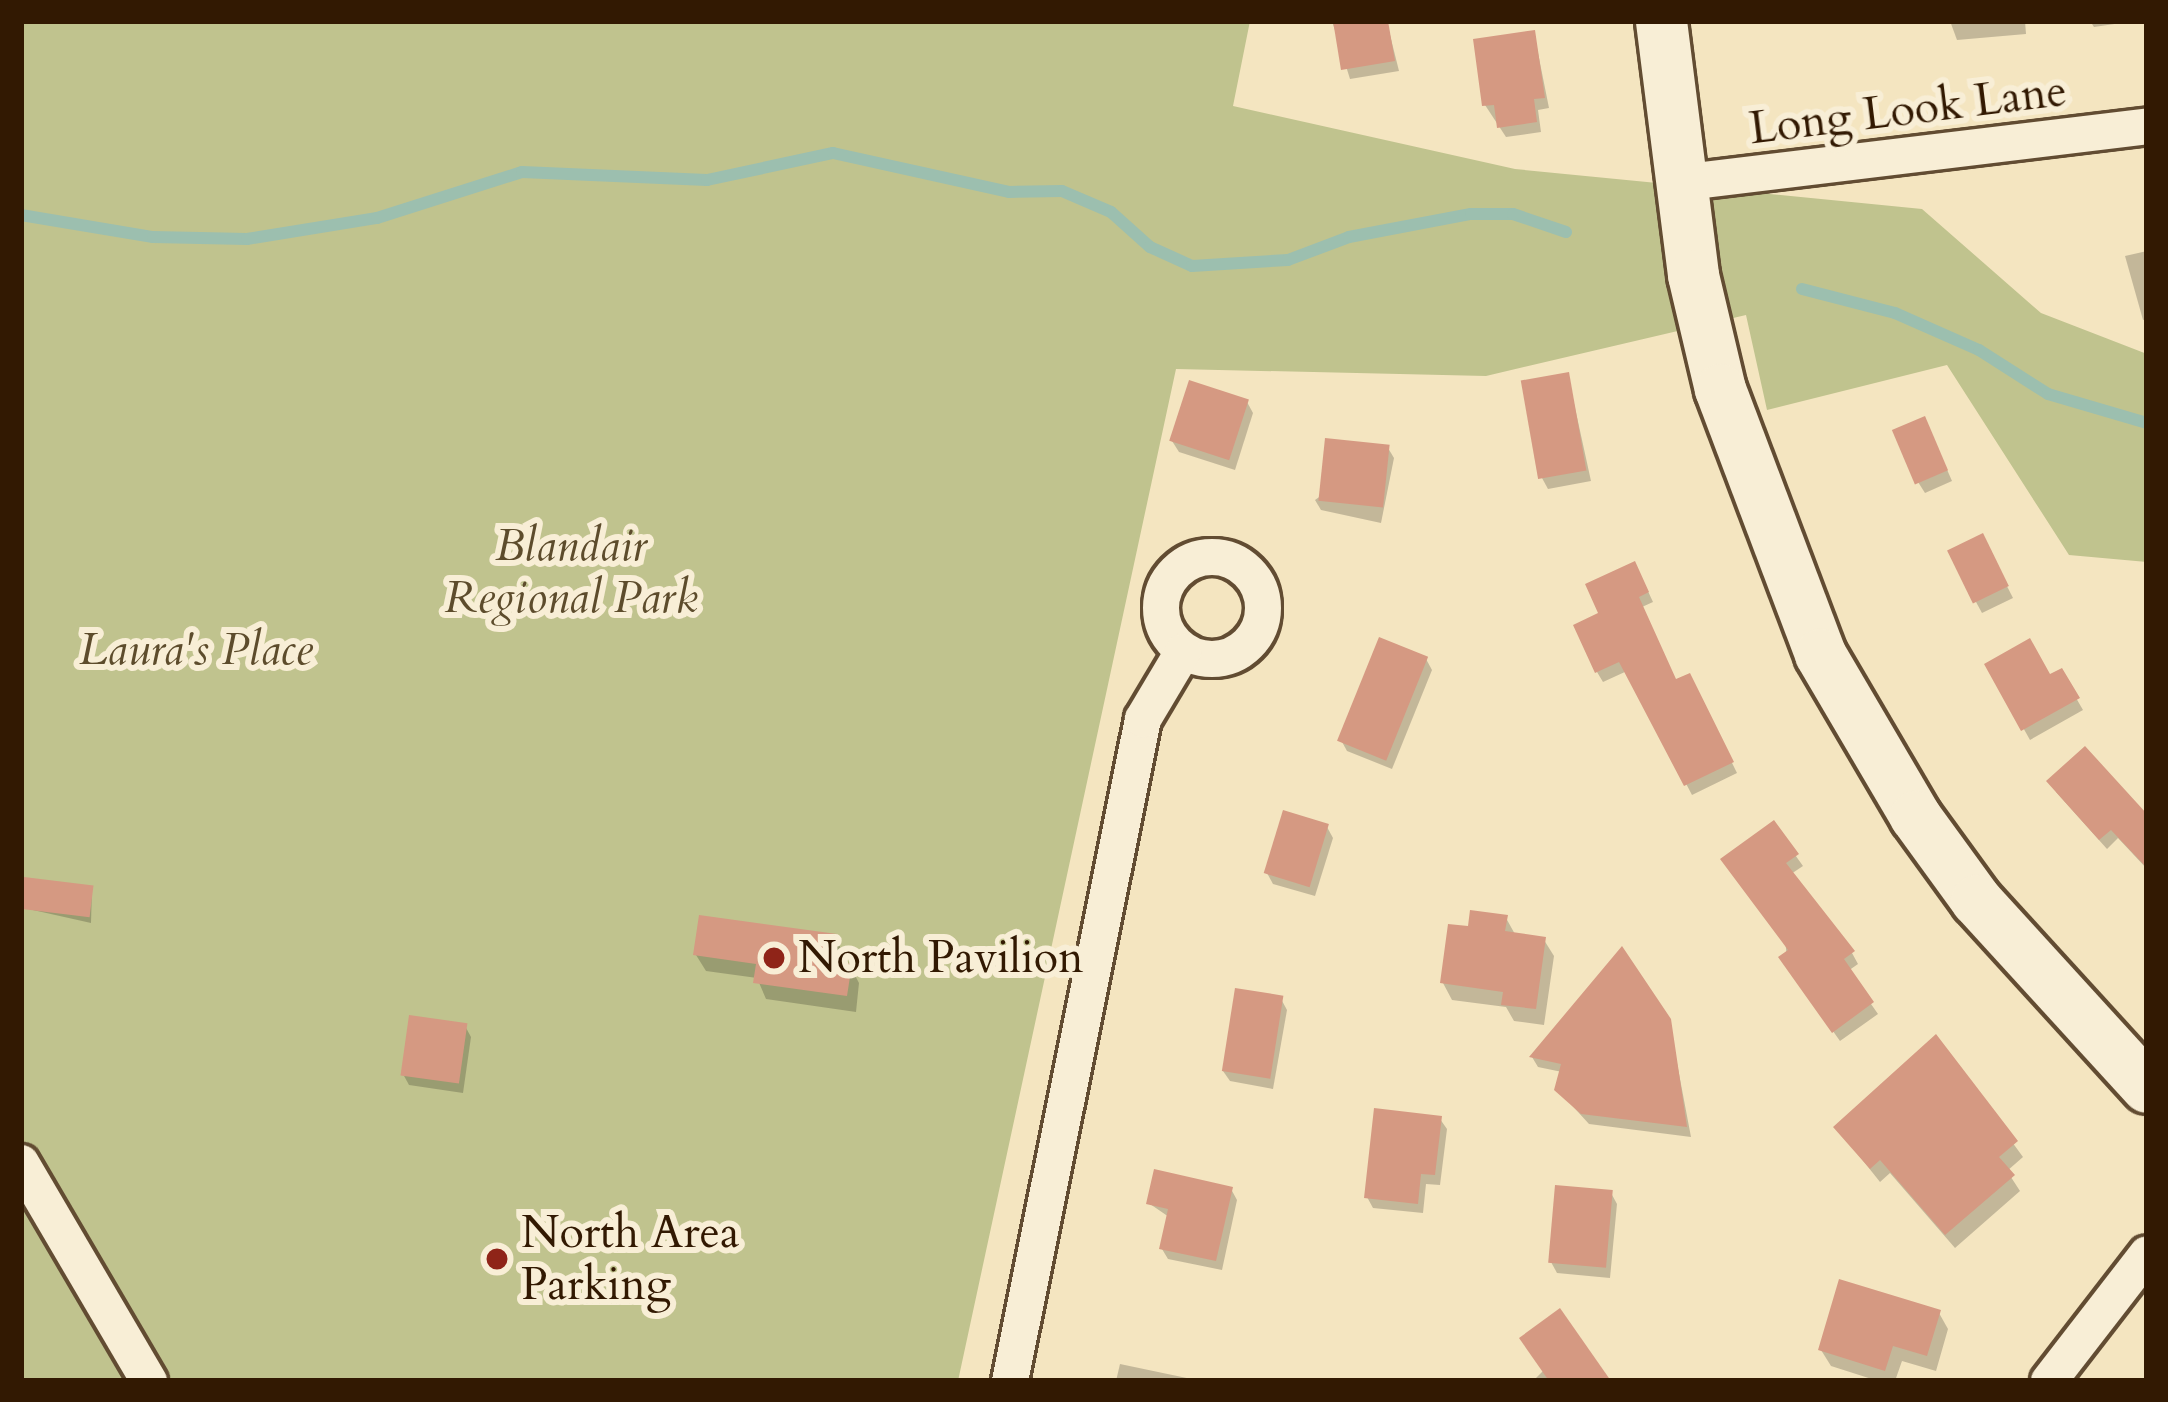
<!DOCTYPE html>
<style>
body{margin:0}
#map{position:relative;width:2168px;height:1402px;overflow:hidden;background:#f4e5c0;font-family:Cardo,serif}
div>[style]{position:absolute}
.green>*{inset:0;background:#c0c38e}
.shadow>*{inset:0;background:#0003}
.stream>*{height:12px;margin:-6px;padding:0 6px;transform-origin:6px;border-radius:6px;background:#9cbfaf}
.building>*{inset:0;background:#d59982;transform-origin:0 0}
.roads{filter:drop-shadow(3px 0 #624c32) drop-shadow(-3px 0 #624c32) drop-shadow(0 3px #624c32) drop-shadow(0 -3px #624c32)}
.street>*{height:36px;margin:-18px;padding:0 18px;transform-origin:18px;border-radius:18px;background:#f8eed6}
.street>.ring{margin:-18px;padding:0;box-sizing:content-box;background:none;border:36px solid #f8eed6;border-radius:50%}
.secondary>*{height:51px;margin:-25.5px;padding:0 25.5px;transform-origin:25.5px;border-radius:25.5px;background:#f8eed6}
.dots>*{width:33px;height:33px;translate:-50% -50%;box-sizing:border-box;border:6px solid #f8eed6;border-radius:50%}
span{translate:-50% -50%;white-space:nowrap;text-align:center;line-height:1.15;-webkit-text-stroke:12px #f8eed6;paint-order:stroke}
.street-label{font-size:45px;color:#321902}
.park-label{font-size:45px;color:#5d4c2c;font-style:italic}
.poi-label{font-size:45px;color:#321902}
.left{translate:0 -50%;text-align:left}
.frame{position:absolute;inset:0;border:24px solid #321902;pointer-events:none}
</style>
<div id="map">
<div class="green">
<i style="clip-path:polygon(21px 21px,1250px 21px,1233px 106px,1515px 169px,1922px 209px,2041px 313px,2147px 354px,2147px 562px,2069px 555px,1947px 365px,1767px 410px,1746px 315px,1486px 376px,1176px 369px,958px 1381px,21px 1381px)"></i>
</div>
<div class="shadow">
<i style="clip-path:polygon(1332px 21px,1387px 23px,1399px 71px,1350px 79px)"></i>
<i style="clip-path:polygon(1950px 21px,2025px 21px,2026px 34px,1957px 40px)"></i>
<i style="clip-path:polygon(2090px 21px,2135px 21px,2094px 27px)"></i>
<i style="clip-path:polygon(1534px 33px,1549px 108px,1538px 110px,1541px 132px,1506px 137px,1485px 105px)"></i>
<i style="clip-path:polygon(2147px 251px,2147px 319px,2143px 320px,2125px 256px)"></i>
<i style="clip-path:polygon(1568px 376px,1591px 481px,1548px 489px,1542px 478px)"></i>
<i style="clip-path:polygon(1247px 402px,1253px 413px,1235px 470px,1179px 452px,1172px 441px)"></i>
<i style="clip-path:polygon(1930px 431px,1952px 481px,1925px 493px,1918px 482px)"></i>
<i style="clip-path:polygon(1388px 448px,1394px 458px,1381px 523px,1321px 510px,1315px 500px)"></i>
<i style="clip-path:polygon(1987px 547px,2013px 598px,1982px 613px,1976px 602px)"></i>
<i style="clip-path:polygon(1640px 574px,1653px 602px,1642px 607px,1676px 683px,1694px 686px,1737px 773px,1692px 795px,1627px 671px,1603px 682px,1597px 672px)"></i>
<i style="clip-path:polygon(1426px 659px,1432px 670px,1392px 769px,1347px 751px,1341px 740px)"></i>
<i style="clip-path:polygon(1988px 665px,2049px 678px,2061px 672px,2083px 710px,2030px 740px)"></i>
<i style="clip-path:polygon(2056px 792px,2147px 819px,2147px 869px,2118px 838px,2107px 849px)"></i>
<i style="clip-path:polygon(1773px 824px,1803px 866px,1791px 874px,1852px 953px,1858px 964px,1848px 971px,1878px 1014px,1840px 1041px,1788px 968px)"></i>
<i style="clip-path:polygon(1327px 827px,1333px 838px,1315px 896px,1273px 884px,1267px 873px)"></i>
<i style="clip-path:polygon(92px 887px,91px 923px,24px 908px)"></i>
<i style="clip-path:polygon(1506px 918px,1516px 936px,1544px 940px,1554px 956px,1544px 1025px,1514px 1021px,1506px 1007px,1452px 1000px,1443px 983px,1470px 929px)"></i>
<i style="clip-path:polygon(835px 937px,859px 983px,856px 1012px,766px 999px,757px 978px,706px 971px,696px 955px)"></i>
<i style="clip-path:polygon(1281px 999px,1287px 1010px,1273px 1089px,1230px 1081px,1223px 1071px)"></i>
<i style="clip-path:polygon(1669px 1021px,1691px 1137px,1589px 1124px,1557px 1089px,1562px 1072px,1538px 1067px,1532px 1057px)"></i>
<i style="clip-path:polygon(465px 1026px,471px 1037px,463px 1093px,409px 1085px,403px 1074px)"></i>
<i style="clip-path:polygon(1936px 1038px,2023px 1157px,2007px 1171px,2020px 1191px,1955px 1248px,1890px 1173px,1880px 1182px,1837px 1128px)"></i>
<i style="clip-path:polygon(1440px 1119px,1447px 1129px,1440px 1185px,1426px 1184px,1423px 1213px,1373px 1208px,1367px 1197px)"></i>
<i style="clip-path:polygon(1231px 1189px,1237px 1200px,1222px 1270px,1168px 1259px,1162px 1249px,1169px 1217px,1150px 1204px)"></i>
<i style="clip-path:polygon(1611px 1193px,1617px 1204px,1610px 1278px,1557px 1273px,1551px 1262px)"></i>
<i style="clip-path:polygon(1939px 1313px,1948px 1329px,1936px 1371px,1902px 1361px,1895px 1381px,1878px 1381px,1831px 1366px,1821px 1350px)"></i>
<i style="clip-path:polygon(1120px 1364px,1201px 1381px,1116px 1381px)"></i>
<i style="clip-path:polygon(1544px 1370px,1604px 1381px,1533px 1381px)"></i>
</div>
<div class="stream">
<i style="left:21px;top:215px;width:134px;rotate:9.5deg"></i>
<i style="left:153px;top:237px;width:94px;rotate:1.2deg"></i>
<i style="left:247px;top:239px;width:132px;rotate:-9.2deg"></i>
<i style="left:377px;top:218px;width:152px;rotate:-17.6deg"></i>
<i style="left:522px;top:172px;width:185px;rotate:2.5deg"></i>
<i style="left:707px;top:180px;width:129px;rotate:-12.1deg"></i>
<i style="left:833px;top:153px;width:180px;rotate:12.5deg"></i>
<i style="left:1009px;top:192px;width:53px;rotate:-1.1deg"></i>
<i style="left:1062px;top:191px;width:53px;rotate:23.2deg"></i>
<i style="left:1111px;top:212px;width:52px;rotate:41.9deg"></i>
<i style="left:1150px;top:247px;width:46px;rotate:24.3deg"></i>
<i style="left:1192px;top:266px;width:96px;rotate:-3.6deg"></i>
<i style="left:1288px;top:260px;width:65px;rotate:-20.7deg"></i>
<i style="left:1349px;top:237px;width:124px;rotate:-10.7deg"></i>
<i style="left:1471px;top:214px;width:42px"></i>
<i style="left:1513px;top:214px;width:56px;rotate:18.8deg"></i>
<i style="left:1802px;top:289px;width:96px;rotate:14.5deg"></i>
<i style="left:1895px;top:313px;width:92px;rotate:23.8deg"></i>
<i style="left:1979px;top:350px;width:82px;rotate:32.5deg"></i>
<i style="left:2048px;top:394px;width:103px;rotate:16.3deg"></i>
</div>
<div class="building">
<i style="clip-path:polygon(1333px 21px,1388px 21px,1395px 61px,1341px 70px)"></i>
<i style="clip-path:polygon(1535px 30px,1545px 98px,1534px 99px,1537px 122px,1497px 128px,1494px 105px,1482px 106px,1473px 39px)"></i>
<i style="left:1569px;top:372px;width:100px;height:49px;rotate:80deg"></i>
<i style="left:1189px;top:380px;width:63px;height:64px;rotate:18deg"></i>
<i style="left:1925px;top:416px;width:59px;height:36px;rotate:67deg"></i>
<i style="left:1325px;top:438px;width:65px;height:63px;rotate:6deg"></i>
<i style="left:1983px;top:533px;width:59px;height:40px;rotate:64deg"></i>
<i style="clip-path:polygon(1635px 561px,1649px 592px,1639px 597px,1676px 679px,1690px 673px,1734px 762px,1684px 786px,1619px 662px,1595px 673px,1573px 625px,1598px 613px,1585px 584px)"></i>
<i style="left:1379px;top:637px;width:53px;height:112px;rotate:22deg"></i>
<i style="clip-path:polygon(2030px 638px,2050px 674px,2062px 668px,2080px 698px,2021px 731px,1984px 664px)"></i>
<i style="clip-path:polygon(2085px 746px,2147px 814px,2147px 868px,2111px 830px,2099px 840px,2046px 781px)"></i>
<i style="left:1283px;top:810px;width:48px;height:66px;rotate:17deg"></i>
<i style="clip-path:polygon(1774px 820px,1799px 854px,1786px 863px,1855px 951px,1844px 959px,1874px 1002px,1832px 1033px,1778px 957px,1788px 950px,1720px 859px)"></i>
<i style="left:24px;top:877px;width:70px;height:32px;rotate:7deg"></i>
<i style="clip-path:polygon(1470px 910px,1508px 915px,1505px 931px,1546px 937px,1536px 1009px,1501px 1005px,1503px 992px,1440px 983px,1448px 924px,1468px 926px)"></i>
<i style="clip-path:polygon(699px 915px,837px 934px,834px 961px,852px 964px,847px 996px,753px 983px,756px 964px,693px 955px)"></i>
<i style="clip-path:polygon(1622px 946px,1671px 1019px,1687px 1127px,1581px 1114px,1554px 1090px,1561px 1064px,1529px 1057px)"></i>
<i style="left:1235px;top:988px;width:49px;height:84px;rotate:9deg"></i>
<i style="left:409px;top:1015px;width:59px;height:61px;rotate:8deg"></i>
<i style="clip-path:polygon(1936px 1034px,2018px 1141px,1999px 1157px,2015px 1175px,1945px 1235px,1880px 1160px,1870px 1169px,1833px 1127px)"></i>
<i style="clip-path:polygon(1374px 1108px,1442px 1116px,1435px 1175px,1421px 1174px,1418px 1204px,1364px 1198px)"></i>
<i style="clip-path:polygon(1154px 1169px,1233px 1187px,1216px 1261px,1159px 1249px,1168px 1209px,1146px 1204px)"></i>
<i style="left:1555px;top:1185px;width:58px;height:78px;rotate:5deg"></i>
<i style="clip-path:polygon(1839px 1279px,1941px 1310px,1927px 1356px,1893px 1346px,1885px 1371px,1818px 1350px)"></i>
<i style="clip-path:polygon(1560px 1308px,1611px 1381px,1549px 1381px,1519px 1338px)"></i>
</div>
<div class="roads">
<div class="street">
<i style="left:1679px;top:183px;width:471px;rotate:-6.9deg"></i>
<i class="ring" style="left:1161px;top:557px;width:66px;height:66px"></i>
<i style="left:21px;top:1163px;width:253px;rotate:59.6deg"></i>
<i style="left:1010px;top:1381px;width:675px;rotate:-78.64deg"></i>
<i style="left:1143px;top:719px;width:78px;rotate:-59.2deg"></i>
<i style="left:2049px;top:1381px;width:160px;rotate:-52.3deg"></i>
</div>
<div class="secondary">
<i style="left:1661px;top:21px;width:256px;rotate:82.8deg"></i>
<i style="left:1693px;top:275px;width:117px;rotate:76.7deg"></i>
<i style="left:1720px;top:389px;width:283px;rotate:69.3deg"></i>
<i style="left:1820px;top:654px;width:188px;rotate:59.6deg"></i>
<i style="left:1915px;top:816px;width:104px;rotate:54deg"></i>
<i style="left:1976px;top:900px;width:253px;rotate:47.6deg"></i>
</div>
</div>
<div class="dots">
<i style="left:774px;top:958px;background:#8f2418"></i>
<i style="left:497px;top:1259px;background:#8f2418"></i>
</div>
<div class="street-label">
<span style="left:1908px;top:110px;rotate:-7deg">Long Look Lane</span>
</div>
<div class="park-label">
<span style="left:571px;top:572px">Blandair<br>Regional Park</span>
<span style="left:196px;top:650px">Laura's Place</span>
</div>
<div class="poi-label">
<span class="left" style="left:798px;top:958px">North Pavilion</span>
<span class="left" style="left:521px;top:1259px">North Area<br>Parking</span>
</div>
<div class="frame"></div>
</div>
